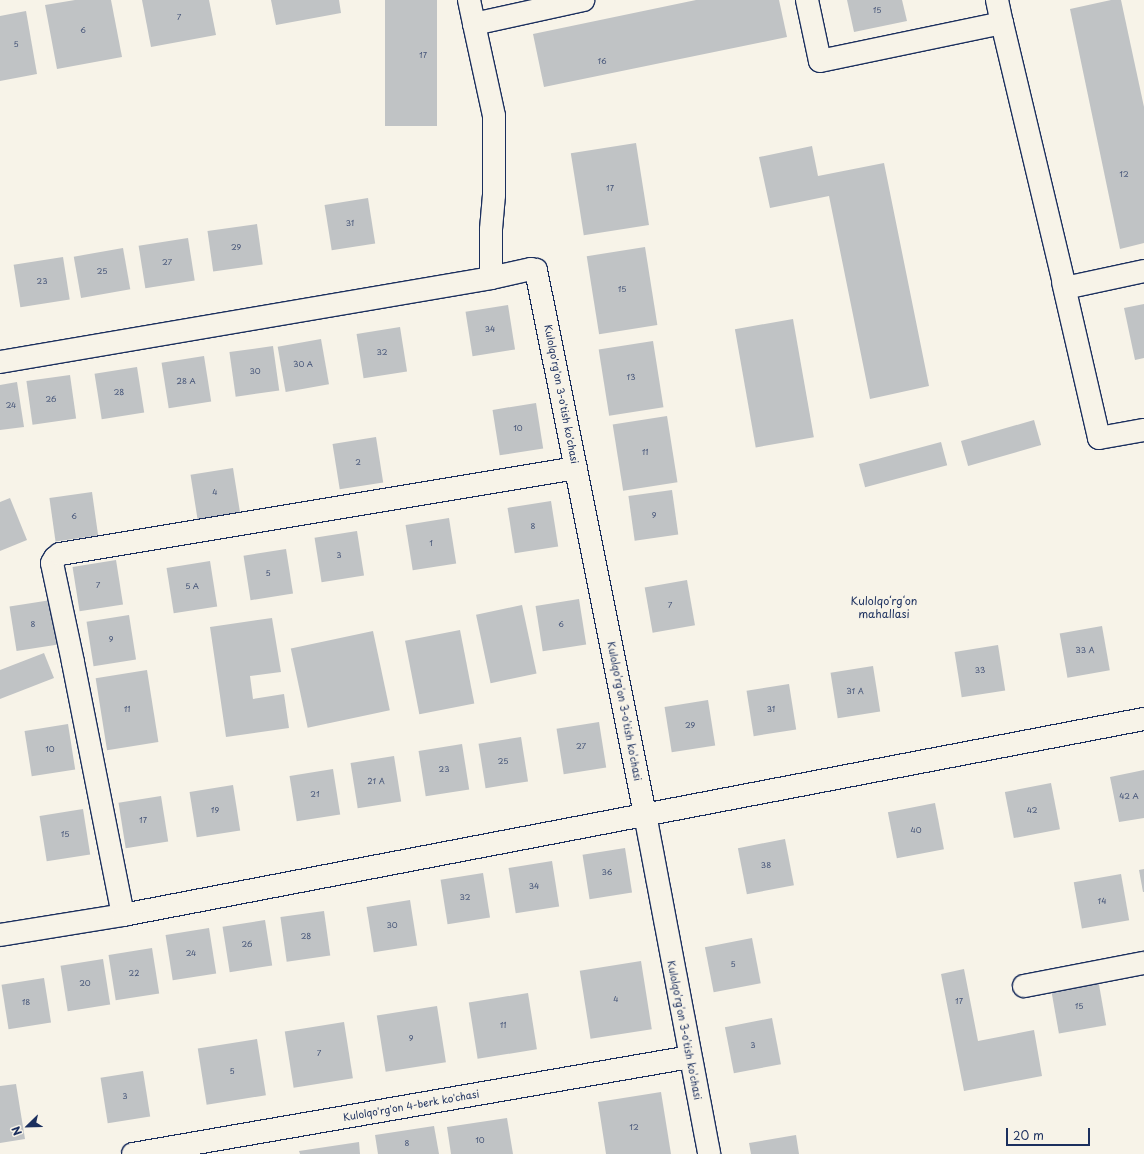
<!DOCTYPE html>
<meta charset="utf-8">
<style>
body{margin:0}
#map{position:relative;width:1144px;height:1154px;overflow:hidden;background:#f7f3e8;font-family:"Playpen Sans",sans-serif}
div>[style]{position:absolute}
.building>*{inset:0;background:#c0c3c5;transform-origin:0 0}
.roads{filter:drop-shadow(1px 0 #1b2f5e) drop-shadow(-1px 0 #1b2f5e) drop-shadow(0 1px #1b2f5e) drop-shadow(0 -1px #1b2f5e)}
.minor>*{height:22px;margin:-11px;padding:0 11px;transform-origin:11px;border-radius:11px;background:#f7f3e8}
span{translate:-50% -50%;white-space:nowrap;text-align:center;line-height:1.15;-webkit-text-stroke:3px #f7f3e8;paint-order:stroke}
.number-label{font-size:8px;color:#445478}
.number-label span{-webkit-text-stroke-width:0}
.street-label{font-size:10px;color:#1b2f5e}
.neighbourhood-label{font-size:11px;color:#1b2f5e}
.north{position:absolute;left:8px;top:1106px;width:40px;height:40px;-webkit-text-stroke:3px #f7f3e8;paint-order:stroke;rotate:247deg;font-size:11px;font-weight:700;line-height:16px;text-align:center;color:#1b2f5e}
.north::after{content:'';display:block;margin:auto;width:14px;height:18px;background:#1b2f5e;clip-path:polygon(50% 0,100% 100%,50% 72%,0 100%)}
.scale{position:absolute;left:1006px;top:1128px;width:84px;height:18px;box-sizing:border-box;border:2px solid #1b2f5e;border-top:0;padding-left:5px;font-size:12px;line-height:14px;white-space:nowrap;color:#1b2f5e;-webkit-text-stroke:3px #f7f3e8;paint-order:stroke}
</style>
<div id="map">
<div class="building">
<i style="clip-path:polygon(75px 0,111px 0,122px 57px,57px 69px,45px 5px)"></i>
<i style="clip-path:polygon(142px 0,209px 0,216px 35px,151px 47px)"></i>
<i style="clip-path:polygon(271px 0,339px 0,341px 13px,276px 25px)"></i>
<i style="left:385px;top:0;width:52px;height:126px"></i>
<i style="clip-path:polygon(696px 0,779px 0,787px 37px,544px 87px,533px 34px)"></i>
<i style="clip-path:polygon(847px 0,902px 0,907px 21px,854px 32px)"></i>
<i style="clip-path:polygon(1111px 0,1121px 0,1144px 107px,1144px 243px,1120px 249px,1070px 9px)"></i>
<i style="clip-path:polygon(26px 11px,37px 74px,0 81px,0 16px)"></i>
<i style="left:636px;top:143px;width:83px;height:66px;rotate:81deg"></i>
<i style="clip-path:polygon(812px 146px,818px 176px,884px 163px,929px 386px,870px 399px,829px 196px,770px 208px,759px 157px)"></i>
<i style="left:368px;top:198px;width:46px;height:44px;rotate:81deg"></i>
<i style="left:257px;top:224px;width:41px;height:50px;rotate:82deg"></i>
<i style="left:188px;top:238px;width:43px;height:50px;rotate:81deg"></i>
<i style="left:645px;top:247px;width:79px;height:59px;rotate:81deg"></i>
<i style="left:123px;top:248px;width:42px;height:50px;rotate:80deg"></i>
<i style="left:63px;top:257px;width:43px;height:50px;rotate:81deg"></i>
<i style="clip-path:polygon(1144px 304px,1144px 358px,1135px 360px,1124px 308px)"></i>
<i style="left:508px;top:305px;width:45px;height:43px;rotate:81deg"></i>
<i style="left:793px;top:319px;width:120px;height:59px;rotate:80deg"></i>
<i style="left:400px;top:327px;width:45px;height:44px;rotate:81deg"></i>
<i style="left:321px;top:339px;width:46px;height:44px;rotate:80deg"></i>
<i style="left:653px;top:341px;width:67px;height:55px;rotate:81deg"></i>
<i style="left:273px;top:346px;width:45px;height:44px;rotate:82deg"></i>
<i style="left:204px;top:356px;width:46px;height:43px;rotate:81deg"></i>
<i style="left:137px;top:367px;width:46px;height:43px;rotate:81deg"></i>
<i style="left:70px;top:375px;width:44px;height:44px;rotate:82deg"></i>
<i style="clip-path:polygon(17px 382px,24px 427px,0 430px,0 385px)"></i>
<i style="left:536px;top:403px;width:46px;height:44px;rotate:81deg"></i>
<i style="left:667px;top:416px;width:67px;height:55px;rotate:81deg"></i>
<i style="left:1034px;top:420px;width:26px;height:76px;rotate:74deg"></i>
<i style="left:376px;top:437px;width:46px;height:44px;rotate:81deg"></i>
<i style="left:941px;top:442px;width:24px;height:85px;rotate:75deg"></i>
<i style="left:233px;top:468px;width:45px;height:43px;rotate:81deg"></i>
<i style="left:672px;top:490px;width:45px;height:44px;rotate:82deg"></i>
<i style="left:92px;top:492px;width:44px;height:43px;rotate:82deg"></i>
<i style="clip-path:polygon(10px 498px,27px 540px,0 551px,0 502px)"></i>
<i style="left:551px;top:501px;width:46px;height:44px;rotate:81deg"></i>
<i style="left:449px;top:518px;width:46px;height:44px;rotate:81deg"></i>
<i style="left:357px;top:531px;width:45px;height:43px;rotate:81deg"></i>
<i style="left:286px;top:549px;width:45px;height:43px;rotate:81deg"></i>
<i style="left:116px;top:560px;width:45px;height:44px;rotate:81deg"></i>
<i style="left:210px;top:561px;width:46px;height:44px;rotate:81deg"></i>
<i style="left:687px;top:580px;width:46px;height:43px;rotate:80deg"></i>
<i style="left:579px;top:599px;width:46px;height:44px;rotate:81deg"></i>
<i style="left:51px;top:600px;width:45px;height:42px;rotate:81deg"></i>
<i style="left:522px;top:605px;width:70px;height:47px;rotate:78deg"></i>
<i style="left:129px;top:615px;width:45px;height:43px;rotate:81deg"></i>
<i style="clip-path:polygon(272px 618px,281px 672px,250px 676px,253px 699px,284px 694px,289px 728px,226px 737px,210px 627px)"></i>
<i style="left:1102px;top:626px;width:45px;height:43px;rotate:80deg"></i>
<i style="left:460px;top:630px;width:75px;height:56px;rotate:79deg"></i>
<i style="left:373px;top:631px;width:81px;height:84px;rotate:78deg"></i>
<i style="left:998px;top:645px;width:46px;height:44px;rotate:81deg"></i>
<i style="clip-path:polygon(44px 653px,54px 678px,0 699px,0 670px)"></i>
<i style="left:873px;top:666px;width:46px;height:43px;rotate:81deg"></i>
<i style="left:147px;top:670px;width:73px;height:52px;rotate:81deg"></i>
<i style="left:789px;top:684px;width:46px;height:43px;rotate:81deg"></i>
<i style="left:708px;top:700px;width:46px;height:44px;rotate:81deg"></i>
<i style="left:599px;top:722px;width:46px;height:43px;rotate:81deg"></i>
<i style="left:68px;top:724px;width:46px;height:44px;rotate:81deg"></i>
<i style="left:521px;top:737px;width:45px;height:43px;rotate:81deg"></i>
<i style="left:462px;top:744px;width:46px;height:44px;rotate:81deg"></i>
<i style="left:394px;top:756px;width:46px;height:44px;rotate:81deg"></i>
<i style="left:333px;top:769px;width:46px;height:44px;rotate:81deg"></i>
<i style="clip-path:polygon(1144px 770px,1144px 818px,1119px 822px,1110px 777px)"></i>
<i style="left:1051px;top:783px;width:47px;height:47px;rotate:79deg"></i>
<i style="left:233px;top:785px;width:46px;height:44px;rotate:81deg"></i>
<i style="left:161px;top:796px;width:46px;height:43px;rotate:81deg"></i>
<i style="left:935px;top:803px;width:47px;height:48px;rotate:79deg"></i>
<i style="left:83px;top:809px;width:46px;height:44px;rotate:81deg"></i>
<i style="left:785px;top:839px;width:47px;height:48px;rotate:79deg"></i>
<i style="left:625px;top:848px;width:45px;height:43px;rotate:81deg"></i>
<i style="left:552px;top:861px;width:46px;height:44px;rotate:81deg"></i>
<i style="clip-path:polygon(1144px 869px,1144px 892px,1143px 892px,1139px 870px)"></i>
<i style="left:483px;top:873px;width:45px;height:43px;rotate:81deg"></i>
<i style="left:1121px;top:874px;width:47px;height:48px;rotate:80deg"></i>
<i style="left:410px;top:900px;width:46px;height:44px;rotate:81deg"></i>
<i style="left:324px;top:911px;width:45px;height:44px;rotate:82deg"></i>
<i style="left:265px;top:920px;width:46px;height:43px;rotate:81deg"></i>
<i style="left:209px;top:928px;width:46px;height:44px;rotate:81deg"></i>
<i style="left:752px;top:938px;width:46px;height:48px;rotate:79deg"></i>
<i style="left:152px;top:948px;width:46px;height:44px;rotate:81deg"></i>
<i style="left:103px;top:959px;width:46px;height:43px;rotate:81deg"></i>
<i style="left:641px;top:961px;width:69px;height:62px;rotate:81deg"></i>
<i style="clip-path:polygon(964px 969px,978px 1041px,1034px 1030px,1042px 1076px,964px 1091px,941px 974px)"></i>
<i style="left:44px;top:978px;width:45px;height:43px;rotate:81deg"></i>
<i style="left:1098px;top:979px;width:47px;height:48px;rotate:80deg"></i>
<i style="left:528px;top:993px;width:57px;height:60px;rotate:81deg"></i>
<i style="left:437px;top:1006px;width:57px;height:61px;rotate:81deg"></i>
<i style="left:772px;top:1018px;width:47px;height:48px;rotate:79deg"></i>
<i style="left:344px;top:1022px;width:57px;height:60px;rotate:81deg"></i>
<i style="left:257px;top:1039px;width:57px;height:60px;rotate:81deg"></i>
<i style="left:143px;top:1071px;width:46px;height:43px;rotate:81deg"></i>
<i style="clip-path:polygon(16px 1084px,25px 1139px,0 1143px,0 1086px)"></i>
<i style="clip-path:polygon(661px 1092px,671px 1154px,606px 1154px,598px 1102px)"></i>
<i style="clip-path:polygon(507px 1118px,513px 1154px,451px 1154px,447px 1127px)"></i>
<i style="clip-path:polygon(434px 1126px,439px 1154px,378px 1154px,375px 1135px)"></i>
<i style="clip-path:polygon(796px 1135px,799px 1154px,751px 1154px,749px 1143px)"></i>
<i style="clip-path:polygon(359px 1142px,360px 1154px,300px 1154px,299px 1151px)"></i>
</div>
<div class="roads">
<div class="minor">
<i style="left:469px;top:0;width:25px;rotate:78deg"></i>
<i style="left:474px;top:24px;width:112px;rotate:-12.4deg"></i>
<i style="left:807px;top:0;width:62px;rotate:78deg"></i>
<i style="left:820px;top:61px;width:186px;rotate:-11.8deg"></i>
<i style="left:1002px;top:23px;width:272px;rotate:76.6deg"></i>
<i style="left:1065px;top:288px;width:81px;rotate:-12.1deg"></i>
<i style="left:997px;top:0;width:24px;rotate:78deg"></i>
<i style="left:474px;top:24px;width:94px;rotate:77.7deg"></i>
<i style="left:494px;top:116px;width:79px;rotate:90deg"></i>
<i style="left:494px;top:195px;width:35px;rotate:95deg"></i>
<i style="left:491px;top:230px;width:48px;rotate:90deg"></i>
<i style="left:1063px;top:282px;width:160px;rotate:77deg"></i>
<i style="left:1099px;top:438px;width:46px;rotate:-10.1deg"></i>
<i style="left:0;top:362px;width:498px;rotate:-9.7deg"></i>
<i style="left:491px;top:278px;width:41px;rotate:-12.7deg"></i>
<i style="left:531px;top:269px;width:5px;rotate:11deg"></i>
<i style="left:536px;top:270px;width:555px;rotate:78.67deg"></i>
<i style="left:645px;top:814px;width:346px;rotate:79.3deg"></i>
<i style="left:123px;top:915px;width:258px;rotate:-101.2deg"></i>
<i style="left:73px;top:662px;width:101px;rotate:-102deg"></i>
<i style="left:52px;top:563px;width:6px;rotate:-59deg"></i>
<i style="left:55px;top:558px;width:6px;rotate:-39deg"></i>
<i style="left:60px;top:554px;width:523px;rotate:-9.46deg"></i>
<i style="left:0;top:935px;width:125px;rotate:-9.2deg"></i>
<i style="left:123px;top:915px;width:1040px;rotate:-10.87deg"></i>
<i style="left:1024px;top:986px;width:122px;rotate:-10.9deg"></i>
<i style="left:133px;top:1154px;width:565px;rotate:-9.88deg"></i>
</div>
</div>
<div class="number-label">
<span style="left:877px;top:11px">15</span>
<span style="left:179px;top:18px">7</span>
<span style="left:83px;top:31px">6</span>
<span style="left:16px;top:45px">5</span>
<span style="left:423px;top:56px">17</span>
<span style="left:602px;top:62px">16</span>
<span style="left:1124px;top:175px">12</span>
<span style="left:610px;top:189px">17</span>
<span style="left:350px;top:224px">31</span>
<span style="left:236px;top:248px">29</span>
<span style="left:167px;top:263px">27</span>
<span style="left:102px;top:272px">25</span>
<span style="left:42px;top:282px">23</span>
<span style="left:622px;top:290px">15</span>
<span style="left:490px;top:330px">34</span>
<span style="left:382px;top:353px">32</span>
<span style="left:303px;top:365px">30 A</span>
<span style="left:255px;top:372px">30</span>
<span style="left:631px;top:378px">13</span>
<span style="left:186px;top:382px">28 A</span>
<span style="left:119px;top:393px">28</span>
<span style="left:51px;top:400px">26</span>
<span style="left:11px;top:406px">24</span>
<span style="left:518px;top:429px">10</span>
<span style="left:645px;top:453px">11</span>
<span style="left:358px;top:463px">2</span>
<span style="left:215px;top:493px">4</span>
<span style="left:654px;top:516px">9</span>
<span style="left:74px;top:517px">6</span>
<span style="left:533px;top:527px">8</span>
<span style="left:431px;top:544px">1</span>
<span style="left:339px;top:556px">3</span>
<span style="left:268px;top:574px">5</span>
<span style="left:98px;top:586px">7</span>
<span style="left:192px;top:587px">5 A</span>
<span style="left:670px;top:606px">7</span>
<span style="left:33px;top:625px">8</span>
<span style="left:561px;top:625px">6</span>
<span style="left:111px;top:640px">9</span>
<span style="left:1085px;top:651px">33 A</span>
<span style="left:980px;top:671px">33</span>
<span style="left:855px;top:692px">31 A</span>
<span style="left:127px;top:710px">11</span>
<span style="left:771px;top:710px">31</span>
<span style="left:690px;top:726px">29</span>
<span style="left:581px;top:747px">27</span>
<span style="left:50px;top:750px">10</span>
<span style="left:503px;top:762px">25</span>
<span style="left:444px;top:770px">23</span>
<span style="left:376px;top:782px">21 A</span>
<span style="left:315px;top:795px">21</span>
<span style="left:1129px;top:797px">42 A</span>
<span style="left:215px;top:811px">19</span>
<span style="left:1032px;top:811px">42</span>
<span style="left:143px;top:821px">17</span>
<span style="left:916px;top:831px">40</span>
<span style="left:65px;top:835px">15</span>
<span style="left:766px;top:866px">38</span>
<span style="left:607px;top:873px">36</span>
<span style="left:534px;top:887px">34</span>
<span style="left:465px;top:898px">32</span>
<span style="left:1102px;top:902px">14</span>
<span style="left:392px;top:926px">30</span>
<span style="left:306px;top:937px">28</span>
<span style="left:247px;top:945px">26</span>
<span style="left:191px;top:954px">24</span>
<span style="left:733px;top:965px">5</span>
<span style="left:134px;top:974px">22</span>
<span style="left:85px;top:984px">20</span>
<span style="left:616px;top:1000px">4</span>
<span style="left:959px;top:1002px">17</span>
<span style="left:26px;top:1003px">18</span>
<span style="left:1079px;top:1007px">15</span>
<span style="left:503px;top:1026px">11</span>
<span style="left:411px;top:1039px">9</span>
<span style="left:753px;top:1046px">3</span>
<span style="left:319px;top:1054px">7</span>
<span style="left:232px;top:1072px">5</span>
<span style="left:125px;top:1097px">3</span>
<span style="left:634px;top:1128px">12</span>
<span style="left:480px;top:1141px">10</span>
<span style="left:407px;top:1144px">8</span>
</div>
<div class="street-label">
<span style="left:562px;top:394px;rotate:79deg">Kulolqo'rg'on 3-o'tish ko'chasi</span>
<span style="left:625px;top:711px;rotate:79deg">Kulolqo'rg'on 3-o'tish ko'chasi</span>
<span style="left:685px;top:1030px;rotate:79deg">Kulolqo'rg'on 3-o'tish ko'chasi</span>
<span style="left:411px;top:1105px;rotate:-10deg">Kulolqo'rg'on 4-berk ko'chasi</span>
</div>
<div class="neighbourhood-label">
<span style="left:884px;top:608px">Kulolqoʻrgʻon<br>mahallasi</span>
</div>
<div class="north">N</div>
<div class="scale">20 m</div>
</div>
